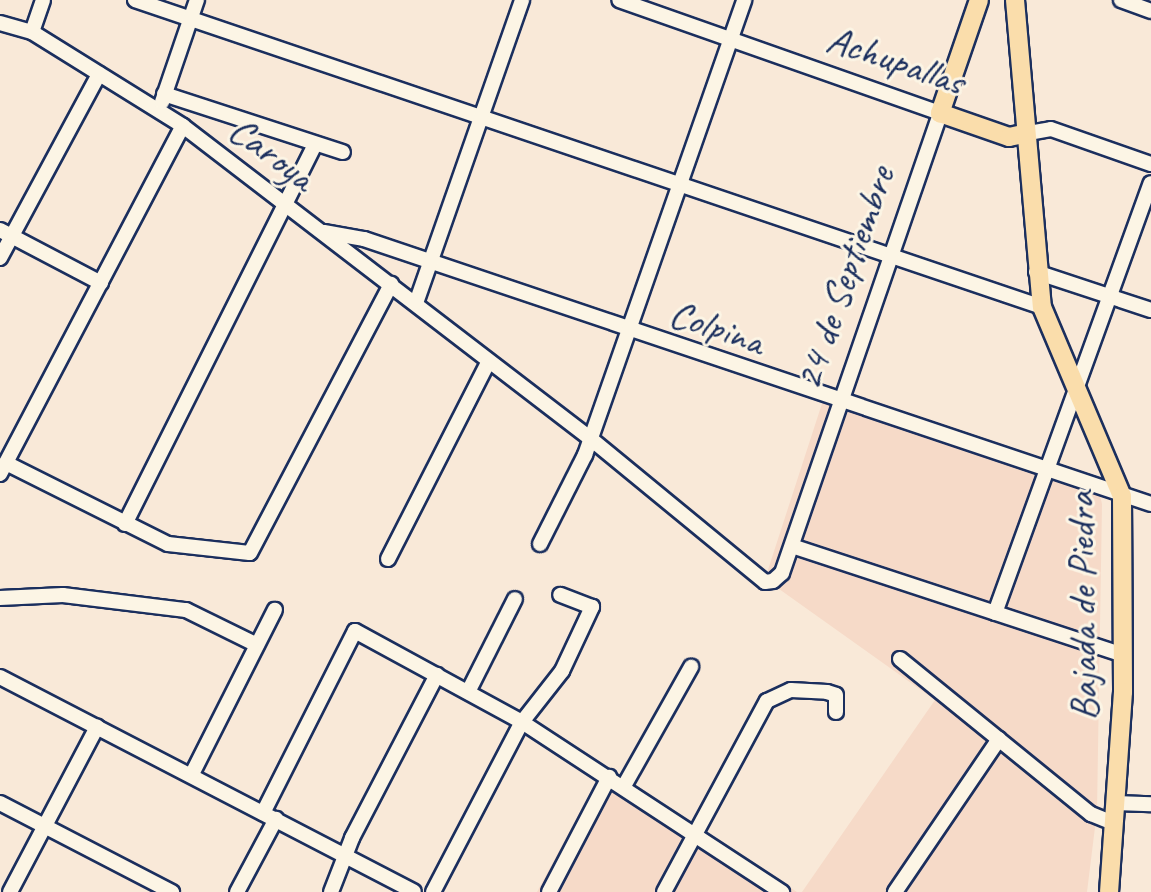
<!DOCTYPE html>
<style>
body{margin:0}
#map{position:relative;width:1151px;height:892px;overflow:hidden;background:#f9e9d8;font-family:Caveat,sans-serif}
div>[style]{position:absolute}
.built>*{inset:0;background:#f6dac8}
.roads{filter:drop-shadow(2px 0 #1b2f5e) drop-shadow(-2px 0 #1b2f5e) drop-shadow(0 2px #1b2f5e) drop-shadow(0 -2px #1b2f5e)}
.minor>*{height:14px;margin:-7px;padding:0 7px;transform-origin:7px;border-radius:7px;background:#fcf5e5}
.major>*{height:18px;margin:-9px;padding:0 9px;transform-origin:9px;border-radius:9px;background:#faddab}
span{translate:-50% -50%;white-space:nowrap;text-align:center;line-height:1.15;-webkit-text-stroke:6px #fcf5e5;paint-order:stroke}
.street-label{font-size:40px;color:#1b2f5e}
</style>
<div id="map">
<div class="built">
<i style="clip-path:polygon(828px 385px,1096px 478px,1102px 504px,1097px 811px,1087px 892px,802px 892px,935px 700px,765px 579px)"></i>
<i style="clip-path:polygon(604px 767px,797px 892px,537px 892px)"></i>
</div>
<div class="roads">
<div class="minor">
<i style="left:135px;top:0;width:958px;rotate:18.7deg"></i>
<i style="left:1121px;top:0;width:32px;rotate:20deg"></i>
<i style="left:0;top:23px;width:33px;rotate:16deg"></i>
<i style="left:32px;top:32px;width:178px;rotate:31.9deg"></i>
<i style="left:183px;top:126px;width:514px;rotate:37.49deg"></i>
<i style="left:591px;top:439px;width:225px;rotate:39.4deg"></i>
<i style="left:765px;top:582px;width:8px;rotate:-7deg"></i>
<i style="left:773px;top:581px;width:12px;rotate:-42deg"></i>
<i style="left:782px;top:573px;width:486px;rotate:-71deg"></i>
<i style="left:940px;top:113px;width:340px;rotate:-160.6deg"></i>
<i style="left:32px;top:32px;width:34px;rotate:-71deg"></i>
<i style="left:164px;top:94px;width:188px;rotate:18deg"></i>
<i style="left:162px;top:102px;width:108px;rotate:-71.1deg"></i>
<i style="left:1023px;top:134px;width:28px;rotate:-10deg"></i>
<i style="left:1051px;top:129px;width:106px;rotate:19.3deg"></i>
<i style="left:0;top:230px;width:114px;rotate:27.7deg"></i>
<i style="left:324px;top:232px;width:41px;rotate:9.9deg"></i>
<i style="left:364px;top:239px;width:830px;rotate:18.61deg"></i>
<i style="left:0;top:258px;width:209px;rotate:-61.7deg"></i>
<i style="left:1036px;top:272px;width:121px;rotate:18.3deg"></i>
<i style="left:416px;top:303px;width:321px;rotate:-70.7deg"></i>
<i style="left:6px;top:463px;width:181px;rotate:26.6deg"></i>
<i style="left:168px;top:544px;width:82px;rotate:6.3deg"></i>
<i style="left:250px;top:553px;width:304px;rotate:-62.3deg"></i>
<i style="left:0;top:474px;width:393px;rotate:-62.3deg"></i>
<i style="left:125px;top:524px;width:425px;rotate:-63.4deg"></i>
<i style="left:540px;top:544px;width:100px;rotate:-63.2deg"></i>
<i style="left:585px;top:455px;width:482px;rotate:-70.7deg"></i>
<i style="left:792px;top:546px;width:348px;rotate:18.2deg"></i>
<i style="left:388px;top:559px;width:222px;rotate:-63deg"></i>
<i style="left:0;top:598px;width:63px;rotate:-2.7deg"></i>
<i style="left:63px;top:595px;width:124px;rotate:7deg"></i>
<i style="left:186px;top:610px;width:79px;rotate:26.2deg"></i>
<i style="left:995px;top:613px;width:457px;rotate:-70.1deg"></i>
<i style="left:900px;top:659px;width:246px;rotate:39.1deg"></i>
<i style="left:1091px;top:814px;width:24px;rotate:22deg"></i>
<i style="left:0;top:677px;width:466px;rotate:27.4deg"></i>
<i style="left:468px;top:692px;width:104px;rotate:-63.2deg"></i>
<i style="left:192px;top:774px;width:184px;rotate:-63.2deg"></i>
<i style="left:624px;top:786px;width:137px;rotate:-60.6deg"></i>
<i style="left:0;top:803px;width:194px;rotate:27.4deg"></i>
<i style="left:1115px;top:803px;width:36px;rotate:2deg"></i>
<i style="left:263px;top:813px;width:204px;rotate:-63.2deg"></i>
<i style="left:355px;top:631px;width:190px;rotate:28.6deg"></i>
<i style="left:522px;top:722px;width:311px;rotate:33.2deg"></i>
<i style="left:10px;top:892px;width:187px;rotate:-62.2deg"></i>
<i style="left:237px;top:892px;width:83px;rotate:-61.9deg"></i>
<i style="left:331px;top:892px;width:58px;rotate:-68.7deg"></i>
<i style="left:352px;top:838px;width:184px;rotate:-62.5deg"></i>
<i style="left:433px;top:892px;width:192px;rotate:-62.4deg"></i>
<i style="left:522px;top:722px;width:65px;rotate:-51.9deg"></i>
<i style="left:562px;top:671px;width:71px;rotate:-64.9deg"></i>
<i style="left:592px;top:607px;width:34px;rotate:-159deg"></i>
<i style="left:549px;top:892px;width:130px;rotate:-62.4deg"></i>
<i style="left:664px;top:892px;width:217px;rotate:-61.7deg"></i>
<i style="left:767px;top:701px;width:26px;rotate:-25deg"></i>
<i style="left:791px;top:690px;width:36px;rotate:3deg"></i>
<i style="left:827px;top:692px;width:9px;rotate:18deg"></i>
<i style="left:836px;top:695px;width:17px;rotate:90deg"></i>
<i style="left:895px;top:892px;width:185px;rotate:-55.8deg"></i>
</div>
<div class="major">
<i style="left:979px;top:0;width:120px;rotate:109deg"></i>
<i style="left:940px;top:113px;width:73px;rotate:19.2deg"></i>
<i style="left:1009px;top:137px;width:14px;rotate:-12deg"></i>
<i style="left:1015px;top:0;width:308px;rotate:85deg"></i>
<i style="left:1042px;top:307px;width:205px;rotate:67.1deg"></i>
<i style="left:1122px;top:496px;width:196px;rotate:89.7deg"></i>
<i style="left:1123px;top:692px;width:200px;rotate:94deg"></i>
</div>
</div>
<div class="street-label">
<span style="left:896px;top:60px;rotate:19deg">Achupallas</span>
<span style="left:272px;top:153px;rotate:37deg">Caroya</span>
<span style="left:844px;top:278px;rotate:-71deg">24 de Septiembre</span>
<span style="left:717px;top:327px;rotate:19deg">Colpina</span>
<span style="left:1082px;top:606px;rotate:-91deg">Bajada de Piedra</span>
</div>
</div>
